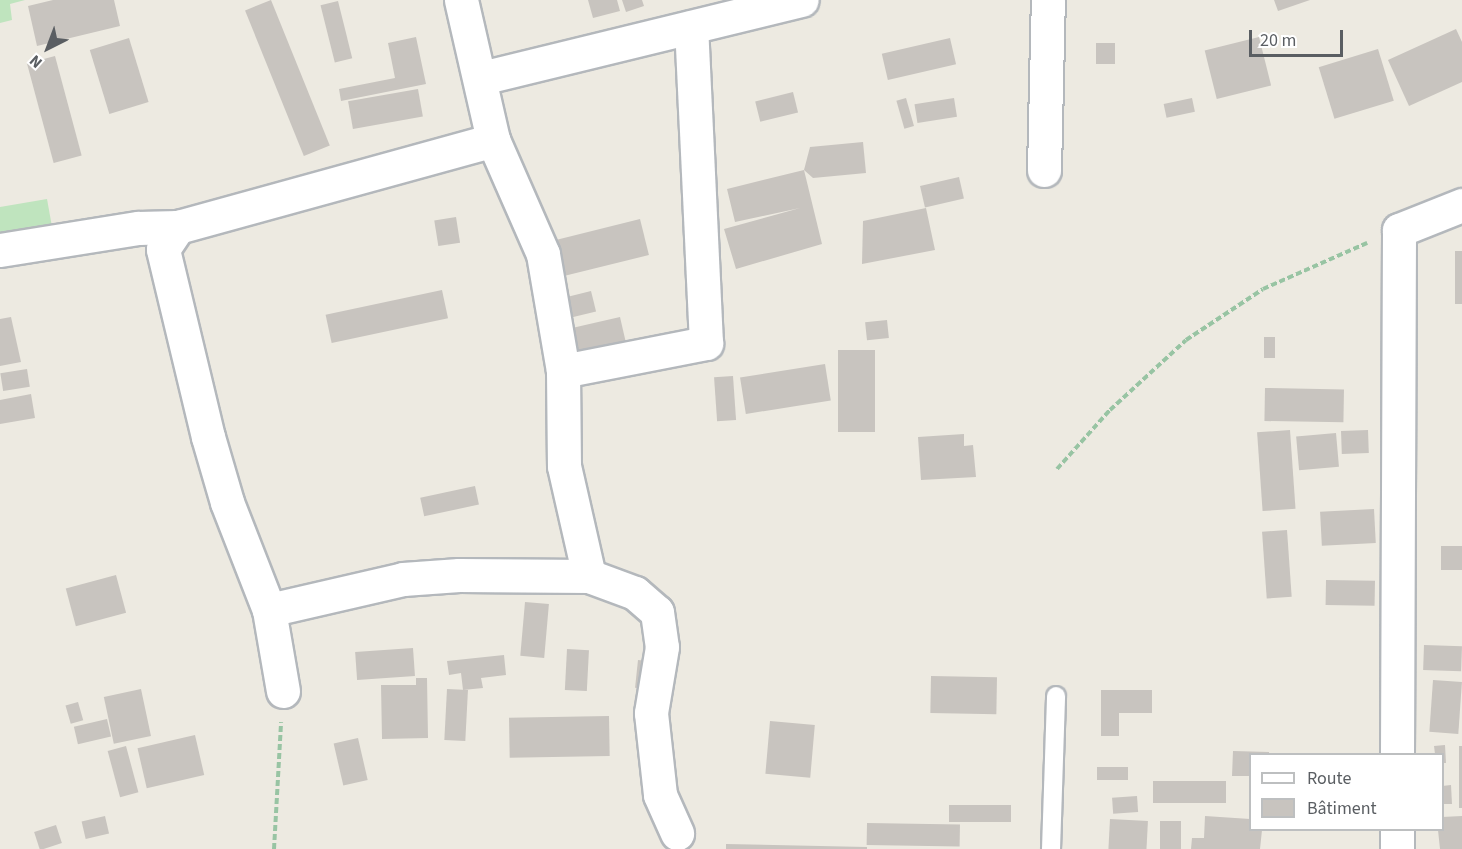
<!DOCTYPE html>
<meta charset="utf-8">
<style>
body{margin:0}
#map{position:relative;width:1462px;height:849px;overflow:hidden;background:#edeae1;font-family:"Source Sans 3",sans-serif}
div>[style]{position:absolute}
.green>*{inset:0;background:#bfe4be}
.building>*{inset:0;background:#c8c4bf;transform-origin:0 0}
.path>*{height:4px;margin-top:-2px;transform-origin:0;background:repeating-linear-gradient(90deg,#98c4a3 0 6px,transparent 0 9px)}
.roads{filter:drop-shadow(2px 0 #b4b8bc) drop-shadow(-2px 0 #b4b8bc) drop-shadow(0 2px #b4b8bc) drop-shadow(0 -2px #b4b8bc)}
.lane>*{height:18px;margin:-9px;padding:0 9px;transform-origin:9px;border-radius:9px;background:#fff}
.street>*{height:33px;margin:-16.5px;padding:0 16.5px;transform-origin:16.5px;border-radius:16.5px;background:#fff}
span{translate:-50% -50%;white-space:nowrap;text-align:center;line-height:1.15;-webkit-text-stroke:4.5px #fff;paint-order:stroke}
.legend{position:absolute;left:1249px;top:753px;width:195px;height:78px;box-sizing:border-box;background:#fff;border:2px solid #bdbfc0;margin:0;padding:8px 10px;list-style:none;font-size:18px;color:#5a5e62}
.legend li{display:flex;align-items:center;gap:12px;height:30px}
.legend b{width:30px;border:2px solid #bdbfc0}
.north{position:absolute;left:18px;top:18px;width:60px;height:60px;-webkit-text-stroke:4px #fff;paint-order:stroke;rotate:222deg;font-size:16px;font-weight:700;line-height:24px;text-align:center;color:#5a5e62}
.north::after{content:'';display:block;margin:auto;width:21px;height:27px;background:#5a5e62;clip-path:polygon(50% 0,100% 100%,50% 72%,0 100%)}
.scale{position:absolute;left:1249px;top:30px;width:94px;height:27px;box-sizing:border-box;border:3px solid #5a5e62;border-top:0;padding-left:8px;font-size:18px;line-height:21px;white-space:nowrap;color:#5a5e62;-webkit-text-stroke:4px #fff;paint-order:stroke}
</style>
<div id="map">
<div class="green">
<i style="clip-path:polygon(0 0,25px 0,10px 4px,12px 20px,0 23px)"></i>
<i style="clip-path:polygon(47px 199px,56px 249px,0 264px,0 207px)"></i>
</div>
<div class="building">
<i style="clip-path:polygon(53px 0,114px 0,120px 26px,37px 46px,28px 6px)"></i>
<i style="left:271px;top:0;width:157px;height:28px;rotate:68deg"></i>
<i style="clip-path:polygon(588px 0,617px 0,620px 11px,593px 18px)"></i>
<i style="clip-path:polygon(622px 0,642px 0,644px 6px,626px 12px)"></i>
<i style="clip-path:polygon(1274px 0,1310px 0,1278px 11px)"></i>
<i style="left:338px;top:1px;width:59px;height:18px;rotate:76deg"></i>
<i style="clip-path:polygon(1456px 29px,1462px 42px,1462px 82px,1409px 106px,1388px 60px)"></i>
<i style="clip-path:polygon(416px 37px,426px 84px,341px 101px,339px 89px,395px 78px,388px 43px)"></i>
<i style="left:1259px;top:37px;width:50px;height:56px;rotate:76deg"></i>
<i style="left:129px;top:38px;width:67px;height:41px;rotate:73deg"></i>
<i style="left:950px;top:38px;width:27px;height:70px;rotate:77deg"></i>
<i style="left:1096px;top:43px;width:19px;height:21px"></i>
<i style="left:1378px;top:49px;width:54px;height:62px;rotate:73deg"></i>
<i style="left:55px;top:56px;width:103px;height:29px;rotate:75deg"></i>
<i style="left:418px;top:89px;width:28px;height:71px;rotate:80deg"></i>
<i style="left:793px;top:92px;width:21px;height:39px;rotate:76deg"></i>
<i style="left:906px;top:98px;width:29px;height:10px;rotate:74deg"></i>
<i style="left:954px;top:98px;width:19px;height:40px;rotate:81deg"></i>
<i style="left:1192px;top:98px;width:14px;height:29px;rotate:78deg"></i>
<i style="clip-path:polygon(863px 142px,866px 173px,813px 178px,804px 170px,810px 147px)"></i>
<i style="clip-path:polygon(804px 170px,822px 244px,736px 269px,724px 229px,800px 208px,735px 222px,727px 189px)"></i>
<i style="left:959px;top:177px;width:22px;height:40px;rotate:77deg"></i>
<i style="clip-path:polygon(926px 208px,935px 250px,862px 264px,863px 221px)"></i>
<i style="left:456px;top:217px;width:26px;height:22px;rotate:81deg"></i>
<i style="left:640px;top:219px;width:37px;height:97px;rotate:76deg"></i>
<i style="left:1455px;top:251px;width:7px;height:53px"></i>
<i style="left:442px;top:290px;width:29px;height:119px;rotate:78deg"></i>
<i style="left:591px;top:291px;width:21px;height:32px;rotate:76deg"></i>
<i style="clip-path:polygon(11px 317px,21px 362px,0 366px,0 319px)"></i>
<i style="left:620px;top:317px;width:32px;height:57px;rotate:77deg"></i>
<i style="left:887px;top:320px;width:18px;height:22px;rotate:84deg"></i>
<i style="left:1264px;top:337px;width:11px;height:21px"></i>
<i style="left:838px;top:350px;width:37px;height:82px"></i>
<i style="left:825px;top:364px;width:37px;height:86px;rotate:81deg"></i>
<i style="left:27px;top:369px;width:18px;height:27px;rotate:81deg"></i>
<i style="left:733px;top:376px;width:44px;height:19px;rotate:86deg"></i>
<i style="left:1265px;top:388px;width:79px;height:33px;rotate:1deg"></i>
<i style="clip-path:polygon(31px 394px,35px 418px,0 424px,0 400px)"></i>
<i style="left:1290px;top:430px;width:79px;height:33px;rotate:86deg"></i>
<i style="left:1368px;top:430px;width:23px;height:27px;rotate:88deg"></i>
<i style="left:1336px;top:433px;width:34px;height:40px;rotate:85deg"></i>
<i style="clip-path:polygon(964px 434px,964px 446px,973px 445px,976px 477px,921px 480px,918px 437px)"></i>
<i style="left:475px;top:486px;width:19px;height:56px;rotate:78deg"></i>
<i style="left:1374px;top:509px;width:34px;height:54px;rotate:87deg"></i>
<i style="left:1287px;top:530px;width:67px;height:25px;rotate:86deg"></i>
<i style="left:1441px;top:546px;width:21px;height:24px"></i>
<i style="left:116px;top:575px;width:39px;height:52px;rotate:75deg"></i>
<i style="left:1326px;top:580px;width:49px;height:25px;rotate:1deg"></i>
<i style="left:525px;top:602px;width:24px;height:54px;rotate:5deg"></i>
<i style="left:1424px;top:645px;width:38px;height:25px;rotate:2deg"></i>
<i style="left:413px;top:648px;width:28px;height:58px;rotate:86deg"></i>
<i style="left:567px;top:649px;width:22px;height:41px;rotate:3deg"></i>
<i style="clip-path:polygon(504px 655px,506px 675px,481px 678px,483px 688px,463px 690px,461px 673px,449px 675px,447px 661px)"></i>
<i style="left:638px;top:660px;width:19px;height:28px;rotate:6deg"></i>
<i style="left:931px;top:676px;width:66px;height:37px;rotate:1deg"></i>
<i style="clip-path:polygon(416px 678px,427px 678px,428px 738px,382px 739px,381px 685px,416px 685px)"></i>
<i style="left:1433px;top:680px;width:29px;height:52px;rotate:4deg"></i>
<i style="left:141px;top:689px;width:48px;height:38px;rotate:78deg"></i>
<i style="left:447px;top:689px;width:21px;height:51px;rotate:3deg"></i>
<i style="clip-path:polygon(1101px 690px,1152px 690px,1152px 713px,1119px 713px,1119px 736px,1101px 736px)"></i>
<i style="left:78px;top:702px;width:19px;height:13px;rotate:74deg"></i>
<i style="left:609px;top:716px;width:40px;height:100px;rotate:89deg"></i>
<i style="left:107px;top:719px;width:18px;height:34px;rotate:77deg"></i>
<i style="left:770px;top:721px;width:45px;height:53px;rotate:5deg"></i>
<i style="left:195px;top:735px;width:41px;height:59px;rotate:77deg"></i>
<i style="left:358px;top:738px;width:43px;height:25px;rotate:77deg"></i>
<i style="clip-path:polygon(1445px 745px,1446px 763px,1442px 763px,1442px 754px,1435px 754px,1434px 746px)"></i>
<i style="left:126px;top:746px;width:48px;height:19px;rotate:75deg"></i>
<i style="left:1459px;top:746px;width:3px;height:62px"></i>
<i style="clip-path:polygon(1233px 751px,1269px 752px,1269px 754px,1250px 754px,1250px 776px,1232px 776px)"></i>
<i style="left:1097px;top:767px;width:31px;height:13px"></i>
<i style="left:1226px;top:781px;width:22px;height:73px;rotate:90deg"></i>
<i style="clip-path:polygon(1451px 785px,1452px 804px,1442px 804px,1442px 786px)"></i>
<i style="left:1137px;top:796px;width:16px;height:25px;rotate:86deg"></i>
<i style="left:949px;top:805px;width:62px;height:17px"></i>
<i style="left:105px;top:816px;width:18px;height:24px;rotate:77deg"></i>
<i style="clip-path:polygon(1205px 816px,1250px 819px,1250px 830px,1262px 830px,1260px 849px,1191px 849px,1192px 838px,1204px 838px)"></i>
<i style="clip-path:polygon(1462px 816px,1462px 849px,1440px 849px,1438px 830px,1442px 830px,1442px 817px)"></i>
<i style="left:1110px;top:819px;width:38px;height:30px;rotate:3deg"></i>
<i style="left:1160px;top:821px;width:21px;height:28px"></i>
<i style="left:867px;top:823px;width:93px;height:22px;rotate:1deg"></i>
<i style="left:56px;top:825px;width:19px;height:23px;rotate:72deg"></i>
<i style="clip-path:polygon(726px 844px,867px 847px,867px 849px,726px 849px)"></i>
</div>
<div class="path">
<i style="left:1057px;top:469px;width:79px;rotate:-48.1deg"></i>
<i style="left:1110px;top:410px;width:103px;rotate:-42.6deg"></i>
<i style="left:1186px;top:340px;width:92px;rotate:-33.5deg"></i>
<i style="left:1263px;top:289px;width:114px;rotate:-23.9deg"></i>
<i style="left:274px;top:849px;width:127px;rotate:-86.8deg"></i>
</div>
<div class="roads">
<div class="lane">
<i style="left:1051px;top:849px;width:153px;rotate:-88.1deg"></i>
</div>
<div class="street">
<i style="left:461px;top:0;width:144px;rotate:77.1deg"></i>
<i style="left:493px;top:140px;width:124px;rotate:66.3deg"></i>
<i style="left:543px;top:254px;width:119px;rotate:80.3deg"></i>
<i style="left:563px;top:371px;width:95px;rotate:89.4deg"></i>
<i style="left:564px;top:466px;width:113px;rotate:77.2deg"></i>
<i style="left:481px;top:78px;width:330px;rotate:-13.7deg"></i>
<i style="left:1044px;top:170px;width:170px;rotate:-88.7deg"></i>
<i style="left:0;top:250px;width:140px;rotate:-9.1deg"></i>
<i style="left:138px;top:228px;width:40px;rotate:-1.4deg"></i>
<i style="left:563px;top:371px;width:146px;rotate:-11.1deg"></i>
<i style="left:706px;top:343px;width:316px;rotate:-92.7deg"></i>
<i style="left:269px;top:610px;width:138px;rotate:-13deg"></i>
<i style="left:403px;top:579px;width:56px;rotate:-4.1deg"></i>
<i style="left:459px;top:575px;width:130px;rotate:0.4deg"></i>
<i style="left:589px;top:576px;width:49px;rotate:20.3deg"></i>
<i style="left:635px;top:593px;width:29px;rotate:41deg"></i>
<i style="left:657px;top:612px;width:35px;rotate:82deg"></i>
<i style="left:662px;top:647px;width:67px;rotate:99.5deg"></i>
<i style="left:651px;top:713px;width:82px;rotate:83.7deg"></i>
<i style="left:660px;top:795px;width:42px;rotate:65.9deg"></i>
<i style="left:283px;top:691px;width:82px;rotate:-99.8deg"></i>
<i style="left:269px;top:610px;width:116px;rotate:-111.3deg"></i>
<i style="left:227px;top:502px;width:68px;rotate:-106.3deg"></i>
<i style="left:208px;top:437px;width:193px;rotate:-103.5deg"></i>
<i style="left:163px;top:249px;width:27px;rotate:-56deg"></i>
<i style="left:178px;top:227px;width:327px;rotate:-15.4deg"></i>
<i style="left:1397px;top:754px;width:524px;rotate:-89.78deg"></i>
<i style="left:1399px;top:230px;width:68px;rotate:-21.6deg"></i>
<i style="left:1397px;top:849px;width:19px;rotate:-90deg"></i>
</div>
</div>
<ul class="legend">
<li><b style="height:8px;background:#fff"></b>Route</li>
<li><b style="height:16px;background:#c8c4bf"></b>Bâtiment</li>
</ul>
<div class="north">N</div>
<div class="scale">20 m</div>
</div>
